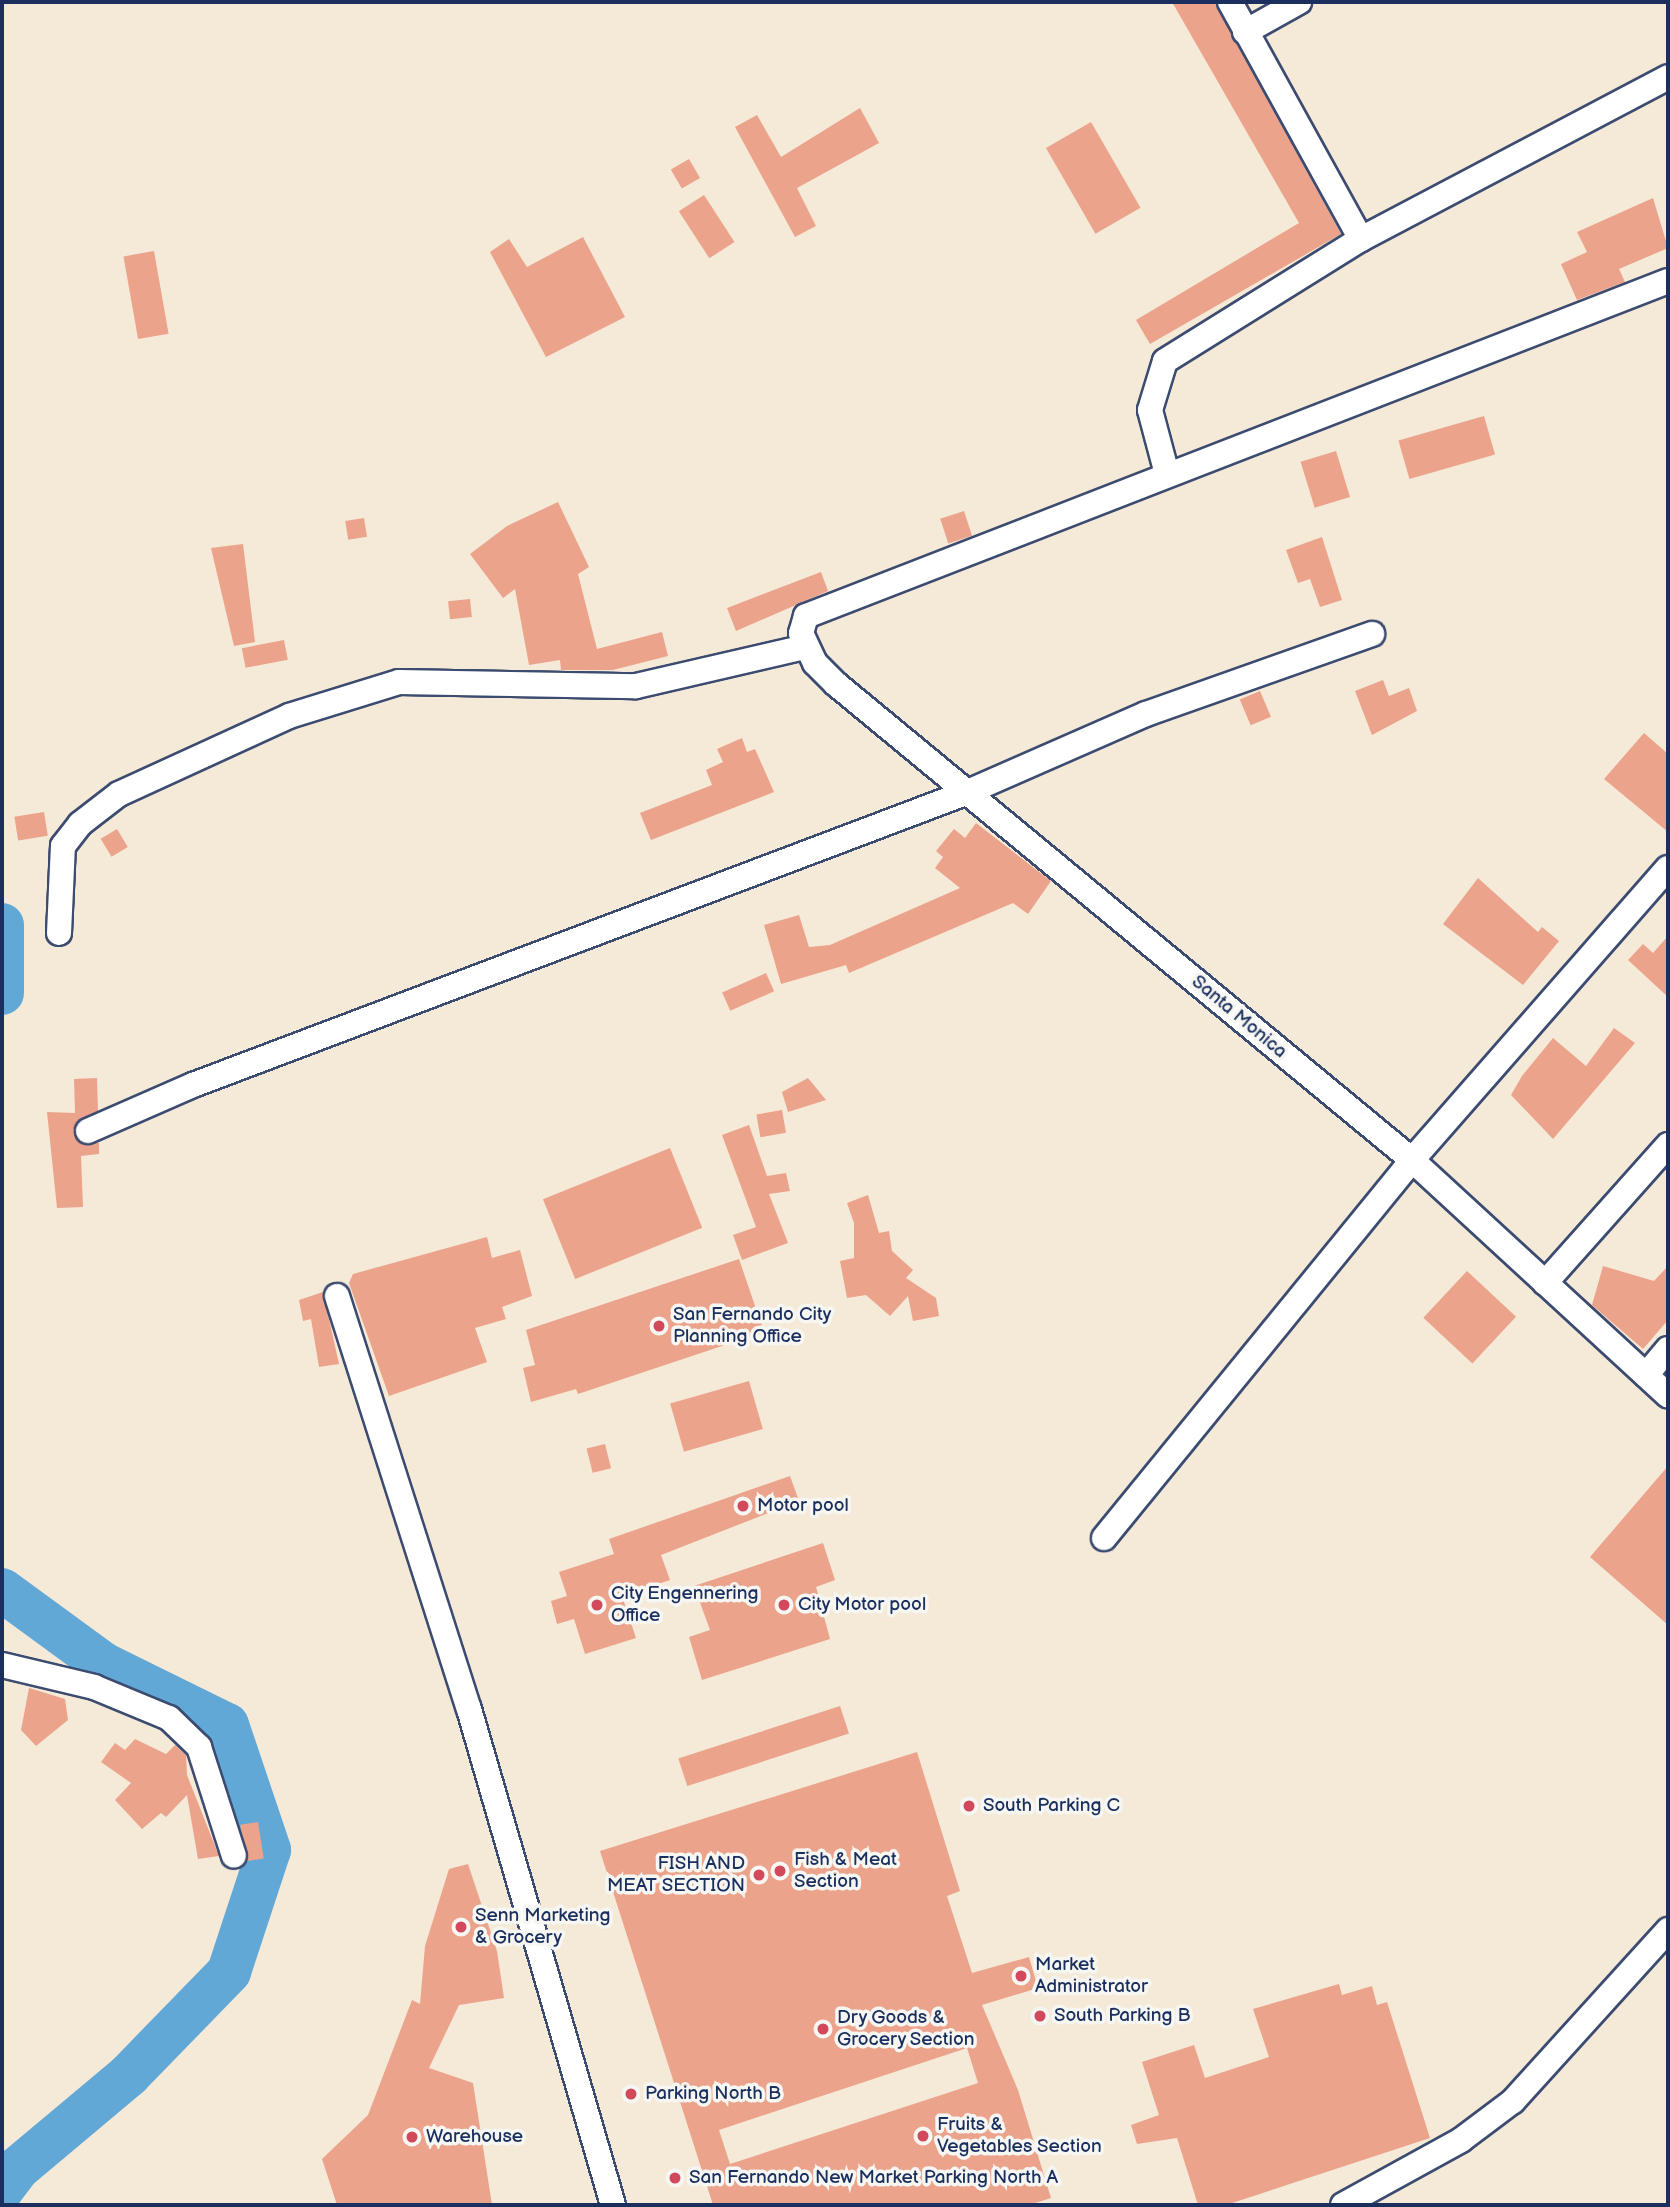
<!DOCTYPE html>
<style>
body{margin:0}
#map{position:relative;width:1670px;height:2207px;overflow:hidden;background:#f5e9d8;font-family:"Balsamiq Sans",sans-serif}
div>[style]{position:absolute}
.river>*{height:44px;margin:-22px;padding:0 22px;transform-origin:22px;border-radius:22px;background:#61a8d7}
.building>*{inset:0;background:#eca38b;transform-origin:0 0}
.roads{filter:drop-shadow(2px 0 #3c4b70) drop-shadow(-2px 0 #3c4b70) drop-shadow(0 2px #3c4b70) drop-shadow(0 -2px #3c4b70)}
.minor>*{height:24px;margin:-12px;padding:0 12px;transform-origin:12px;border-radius:12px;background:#fff}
.dots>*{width:19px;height:19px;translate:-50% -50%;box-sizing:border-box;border:4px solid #f6f6f2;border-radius:50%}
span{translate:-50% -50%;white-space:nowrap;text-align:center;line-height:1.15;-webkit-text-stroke:7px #f6f6f2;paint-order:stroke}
.street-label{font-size:19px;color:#1b2f5e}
.poi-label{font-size:19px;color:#1b2f5e}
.left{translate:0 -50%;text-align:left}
.right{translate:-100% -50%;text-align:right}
.frame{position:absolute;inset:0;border:4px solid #1b2f5e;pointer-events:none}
</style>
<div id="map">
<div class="river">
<i style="left:2px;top:925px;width:68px;rotate:90deg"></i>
<i style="left:2px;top:1590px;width:125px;rotate:36.2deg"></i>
<i style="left:103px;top:1664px;width:138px;rotate:26.2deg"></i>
<i style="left:227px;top:1725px;width:132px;rotate:71.4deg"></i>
<i style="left:269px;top:1850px;width:128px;rotate:108.2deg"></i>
<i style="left:229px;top:1972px;width:144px;rotate:134.2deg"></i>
<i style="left:129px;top:2075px;width:145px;rotate:140deg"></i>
<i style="left:18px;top:2168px;width:26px;rotate:127deg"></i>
</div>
<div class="building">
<i style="clip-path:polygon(1172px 2px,1215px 2px,1341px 234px,1150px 344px,1136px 320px,1299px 223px)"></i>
<i style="clip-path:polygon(860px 108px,879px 143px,797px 188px,816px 226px,795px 237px,735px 127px,757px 115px,781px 157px)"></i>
<i style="left:1091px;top:122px;width:99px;height:52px;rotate:60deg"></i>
<i style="left:689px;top:159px;width:22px;height:21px;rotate:60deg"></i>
<i style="left:704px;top:195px;width:56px;height:30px;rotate:57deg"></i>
<i style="clip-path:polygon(1653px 198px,1668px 248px,1619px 269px,1625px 282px,1577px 300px,1561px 264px,1587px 252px,1577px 232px)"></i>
<i style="clip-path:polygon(583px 237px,625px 317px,546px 357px,490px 252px,509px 239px,527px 267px)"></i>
<i style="left:154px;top:251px;width:84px;height:31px;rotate:80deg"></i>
<i style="left:1484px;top:416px;width:40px;height:89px;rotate:74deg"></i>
<i style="left:1336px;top:451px;width:48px;height:37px;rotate:73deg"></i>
<i style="clip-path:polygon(558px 502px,589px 567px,578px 574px,597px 649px,662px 632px,668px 656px,613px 670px,561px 670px,560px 660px,529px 665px,515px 589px,503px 598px,470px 554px,507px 526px)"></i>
<i style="left:964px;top:511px;width:26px;height:25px;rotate:72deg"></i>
<i style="left:364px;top:518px;width:19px;height:19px;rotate:81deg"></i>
<i style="clip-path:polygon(1322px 537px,1342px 600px,1320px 607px,1310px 579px,1298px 583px,1286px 550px)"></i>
<i style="clip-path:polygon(243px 544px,255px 642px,234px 646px,211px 548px)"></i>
<i style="clip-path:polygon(821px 572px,828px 591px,736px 631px,727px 608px)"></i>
<i style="left:470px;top:599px;width:18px;height:22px;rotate:84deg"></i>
<i style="left:284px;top:640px;width:20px;height:43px;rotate:79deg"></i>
<i style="clip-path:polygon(1383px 680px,1389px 696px,1409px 688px,1417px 711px,1372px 735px,1355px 691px)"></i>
<i style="left:1260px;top:691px;width:28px;height:22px;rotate:67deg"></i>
<i style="clip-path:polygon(1644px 733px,1668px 754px,1668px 832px,1604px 779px)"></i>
<i style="clip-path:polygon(742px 738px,747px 752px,755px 749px,774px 792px,651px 840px,640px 813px,712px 785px,706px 770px,723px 762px,717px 749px)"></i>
<i style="left:44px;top:812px;width:24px;height:30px;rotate:81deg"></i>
<i style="clip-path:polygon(976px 823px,1051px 881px,1028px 914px,1013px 903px,849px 973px,846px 965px,781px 984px,764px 925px,799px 915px,809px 947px,830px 945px,960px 888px,935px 868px,943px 857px,936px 851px,954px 829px,965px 838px)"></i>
<i style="left:117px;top:829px;width:21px;height:19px;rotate:59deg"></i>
<i style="clip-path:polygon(1478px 878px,1538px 932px,1542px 927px,1559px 941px,1523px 985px,1443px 924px)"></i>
<i style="clip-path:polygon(1668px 936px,1668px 997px,1628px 960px,1643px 944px,1653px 953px)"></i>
<i style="left:766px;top:973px;width:20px;height:48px;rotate:66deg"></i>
<i style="clip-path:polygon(1614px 1028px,1635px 1043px,1553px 1139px,1511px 1095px,1522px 1076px,1553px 1038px,1586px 1066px)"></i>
<i style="clip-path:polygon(97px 1078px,98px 1111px,73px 1130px,80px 1143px,99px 1143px,99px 1154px,81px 1156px,83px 1207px,57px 1208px,47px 1112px,75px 1113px,74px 1079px)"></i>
<i style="clip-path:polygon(808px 1078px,826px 1100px,788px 1112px,782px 1092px)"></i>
<i style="left:782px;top:1110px;width:23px;height:26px;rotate:80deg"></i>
<i style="clip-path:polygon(749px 1125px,767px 1176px,786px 1173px,790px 1191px,769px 1194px,788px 1243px,742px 1260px,733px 1235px,756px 1227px,722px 1135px)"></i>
<i style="left:670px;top:1148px;width:86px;height:137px;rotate:68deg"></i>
<i style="clip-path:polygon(868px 1195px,879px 1233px,889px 1231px,892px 1251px,913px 1270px,906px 1278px,936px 1298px,939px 1316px,913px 1321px,908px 1296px,890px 1316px,866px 1295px,847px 1298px,840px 1261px,854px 1258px,854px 1223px,847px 1203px)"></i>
<i style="clip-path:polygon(487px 1237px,492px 1258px,520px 1250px,532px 1296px,502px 1307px,506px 1319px,475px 1328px,487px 1362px,389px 1396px,349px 1283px,353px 1274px)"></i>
<i style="clip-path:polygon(739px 1259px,764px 1332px,578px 1394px,576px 1389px,531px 1402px,523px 1368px,535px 1365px,526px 1330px)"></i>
<i style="clip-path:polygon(1603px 1266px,1654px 1281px,1668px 1266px,1668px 1320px,1643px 1349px,1592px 1305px)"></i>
<i style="left:1467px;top:1271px;width:67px;height:64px;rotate:43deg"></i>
<i style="clip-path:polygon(323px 1292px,339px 1364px,319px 1367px,311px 1319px,303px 1321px,299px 1300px)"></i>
<i style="left:749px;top:1381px;width:50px;height:82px;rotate:74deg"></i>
<i style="left:605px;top:1444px;width:25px;height:19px;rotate:76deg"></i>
<i style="clip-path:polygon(1668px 1466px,1668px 1625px,1590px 1557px)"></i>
<i style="clip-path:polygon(790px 1476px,799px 1501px,661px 1555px,670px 1580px,622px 1596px,636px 1638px,585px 1654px,574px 1619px,557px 1624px,551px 1601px,567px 1596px,559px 1572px,614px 1554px,609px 1539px)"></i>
<i style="clip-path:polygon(823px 1543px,835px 1580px,816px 1587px,830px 1639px,702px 1680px,689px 1637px,710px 1630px,694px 1586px)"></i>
<i style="clip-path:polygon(29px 1688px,65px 1699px,68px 1720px,36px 1746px,21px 1730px)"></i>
<i style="left:840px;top:1706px;width:29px;height:170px;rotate:72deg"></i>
<i style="clip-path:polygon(135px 1739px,166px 1754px,175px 1745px,186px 1755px,187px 1775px,219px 1856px,198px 1859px,187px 1795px,166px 1817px,161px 1813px,142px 1829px,115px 1800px,131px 1783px,101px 1762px,115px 1743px,125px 1750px)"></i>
<i style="clip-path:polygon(evenodd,917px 1752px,960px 1891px,947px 1896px,972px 1973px,1029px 1957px,1038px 1988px,982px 2005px,1018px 2090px,1051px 2198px,1029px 2205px,713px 2205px,600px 1851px,917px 1752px,967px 2048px,978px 2083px,730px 2164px,719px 2130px,967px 2048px)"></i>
<i style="left:258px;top:1822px;width:37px;height:18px;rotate:81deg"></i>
<i style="clip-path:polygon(468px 1864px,497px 1951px,504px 1998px,459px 2005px,429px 2068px,473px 2083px,492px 2205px,337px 2205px,322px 2159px,368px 2115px,412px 2000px,420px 2004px,425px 1946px,449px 1869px)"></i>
<i style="clip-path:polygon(1339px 1984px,1342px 1995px,1372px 1986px,1377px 2005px,1387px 2002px,1430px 2138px,1226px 2205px,1198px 2205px,1177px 2138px,1137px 2144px,1131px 2125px,1159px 2115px,1142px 2062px,1194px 2045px,1205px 2078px,1269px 2057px,1253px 2009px)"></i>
</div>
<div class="roads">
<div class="minor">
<i style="left:1230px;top:2px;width:271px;rotate:61.1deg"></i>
<i style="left:1245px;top:32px;width:62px;rotate:-29.1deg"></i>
<i style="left:1668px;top:281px;width:925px;rotate:158.76deg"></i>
<i style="left:806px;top:616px;width:18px;rotate:106deg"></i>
<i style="left:801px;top:633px;width:33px;rotate:65deg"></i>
<i style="left:815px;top:663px;width:30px;rotate:45deg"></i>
<i style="left:836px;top:684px;width:747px;rotate:39.57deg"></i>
<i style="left:1412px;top:1160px;width:348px;rotate:42.6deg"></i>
<i style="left:1167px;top:474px;width:66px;rotate:-104.9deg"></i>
<i style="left:1150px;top:410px;width:51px;rotate:-73deg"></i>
<i style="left:1165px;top:361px;width:231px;rotate:-31.9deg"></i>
<i style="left:1361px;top:239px;width:347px;rotate:-27.8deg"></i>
<i style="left:59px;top:933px;width:87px;rotate:-87.4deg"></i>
<i style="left:63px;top:846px;width:28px;rotate:-52deg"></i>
<i style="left:80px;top:824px;width:49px;rotate:-37.6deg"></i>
<i style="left:119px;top:794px;width:187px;rotate:-24.6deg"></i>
<i style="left:289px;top:716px;width:115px;rotate:-17.2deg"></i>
<i style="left:399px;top:682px;width:237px;rotate:1deg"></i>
<i style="left:636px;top:686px;width:173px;rotate:-13deg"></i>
<i style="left:88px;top:1131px;width:115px;rotate:-23.7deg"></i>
<i style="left:193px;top:1085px;width:829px;rotate:-20.71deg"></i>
<i style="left:968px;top:792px;width:194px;rotate:-23.7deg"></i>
<i style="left:1146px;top:714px;width:240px;rotate:-19.5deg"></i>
<i style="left:1545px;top:1283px;width:185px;rotate:-48.3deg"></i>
<i style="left:337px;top:1296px;width:434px;rotate:72.3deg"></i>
<i style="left:469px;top:1709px;width:516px;rotate:73.81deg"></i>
<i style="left:1646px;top:1375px;width:34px;rotate:-50deg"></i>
<i style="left:1104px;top:1538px;width:488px;rotate:-50.8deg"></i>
<i style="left:1412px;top:1160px;width:388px;rotate:-48.8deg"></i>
<i style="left:2px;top:1665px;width:95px;rotate:13.4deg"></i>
<i style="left:94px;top:1687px;width:81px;rotate:22.5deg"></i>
<i style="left:169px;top:1718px;width:42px;rotate:44deg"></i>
<i style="left:199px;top:1747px;width:114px;rotate:72.2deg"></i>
<i style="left:1343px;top:2205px;width:135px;rotate:-28.8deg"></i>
<i style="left:1461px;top:2140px;width:65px;rotate:-36.9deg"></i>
<i style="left:1513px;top:2101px;width:231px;rotate:-47.8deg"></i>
</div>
</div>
<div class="dots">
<i style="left:659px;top:1326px;background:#d1495b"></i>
<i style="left:743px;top:1506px;background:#d1495b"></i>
<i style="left:597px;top:1605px;background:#d1495b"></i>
<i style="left:784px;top:1605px;background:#d1495b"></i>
<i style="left:969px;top:1806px;background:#d1495b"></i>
<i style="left:780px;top:1871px;background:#d1495b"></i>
<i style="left:759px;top:1875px;background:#d1495b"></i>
<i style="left:461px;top:1927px;background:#d1495b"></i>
<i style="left:1021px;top:1976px;background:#d1495b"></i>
<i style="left:1040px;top:2016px;background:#d1495b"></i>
<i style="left:823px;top:2029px;background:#d1495b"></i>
<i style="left:631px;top:2094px;background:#d1495b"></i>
<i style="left:923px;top:2136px;background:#d1495b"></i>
<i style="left:412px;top:2137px;background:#d1495b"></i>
<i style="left:675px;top:2178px;background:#d1495b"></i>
</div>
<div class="street-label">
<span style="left:1239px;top:1017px;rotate:40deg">Santa Monica</span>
</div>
<div class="poi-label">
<span class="left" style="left:673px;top:1326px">San Fernando City<br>Planning Office</span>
<span class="left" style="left:757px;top:1506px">Motor pool</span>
<span class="left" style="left:611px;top:1605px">City Engennering<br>Office</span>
<span class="left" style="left:798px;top:1605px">City Motor pool</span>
<span class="left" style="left:983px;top:1806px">South Parking C</span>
<span class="left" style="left:794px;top:1871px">Fish &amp; Meat<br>Section</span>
<span class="right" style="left:745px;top:1875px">FISH AND<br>MEAT SECTION</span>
<span class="left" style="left:475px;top:1927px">Senn Marketing<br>&amp; Grocery</span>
<span class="left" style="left:1035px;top:1976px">Market<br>Administrator</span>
<span class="left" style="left:1054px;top:2016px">South Parking B</span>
<span class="left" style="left:837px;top:2029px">Dry Goods &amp;<br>Grocery Section</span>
<span class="left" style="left:645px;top:2094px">Parking North B</span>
<span class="left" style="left:937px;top:2136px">Fruits &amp;<br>Vegetables Section</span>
<span class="left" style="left:426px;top:2137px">Warehouse</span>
<span class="left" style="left:689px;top:2178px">San Fernando New Market Parking North A</span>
</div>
<div class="frame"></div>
</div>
